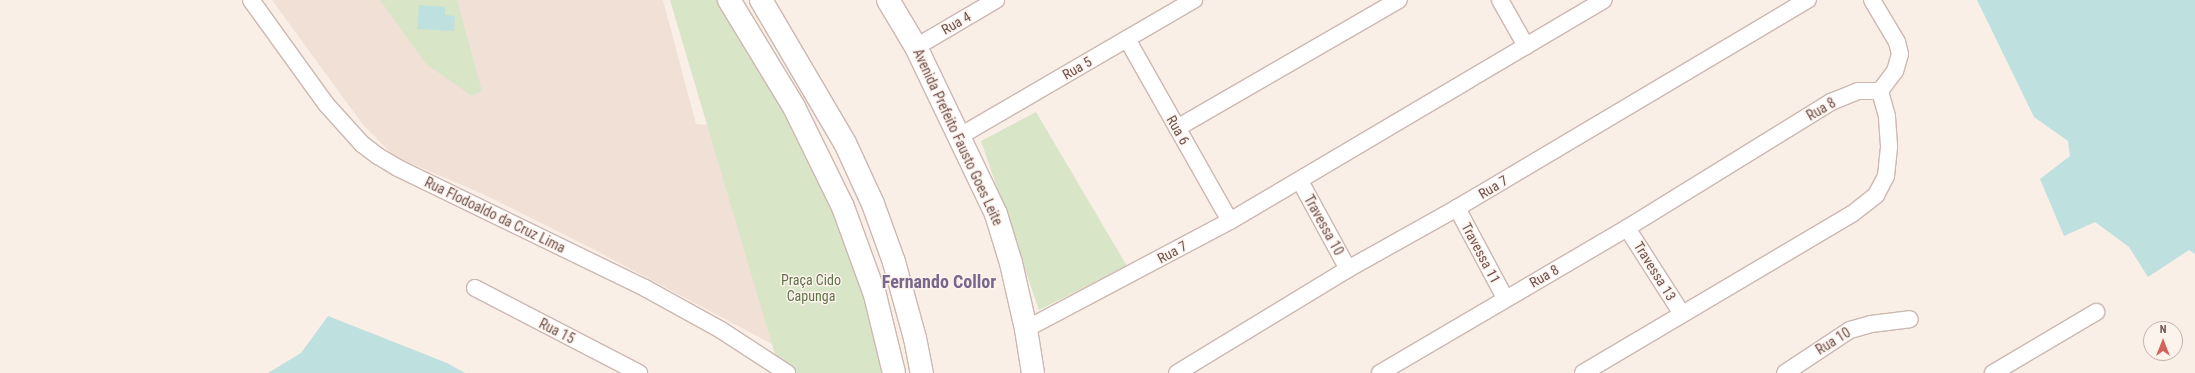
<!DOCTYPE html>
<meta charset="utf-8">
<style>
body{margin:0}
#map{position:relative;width:2195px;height:373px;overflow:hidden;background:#f9efe7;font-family:"Roboto Condensed",sans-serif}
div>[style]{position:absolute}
.residential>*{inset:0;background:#f0e0d6}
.green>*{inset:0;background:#d9e5c7}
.water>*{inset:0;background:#bee0df}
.roads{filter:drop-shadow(1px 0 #ccb8b1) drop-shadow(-1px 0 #ccb8b1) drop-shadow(0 1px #ccb8b1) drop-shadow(0 -1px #ccb8b1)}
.street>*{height:16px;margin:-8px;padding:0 8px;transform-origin:8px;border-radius:8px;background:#fff}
.secondary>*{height:22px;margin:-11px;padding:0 11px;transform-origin:11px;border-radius:11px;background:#fff}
span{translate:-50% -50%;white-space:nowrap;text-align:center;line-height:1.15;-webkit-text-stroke:3px #fdf3ed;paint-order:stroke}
.street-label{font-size:14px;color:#70544f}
.park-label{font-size:14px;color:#5d7448}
.district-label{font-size:18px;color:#79668c;font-weight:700}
.north{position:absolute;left:2143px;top:321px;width:40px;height:40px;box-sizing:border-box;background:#fdf3ed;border:1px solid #c5b3ae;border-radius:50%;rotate:0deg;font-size:11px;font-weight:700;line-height:16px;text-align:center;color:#70544f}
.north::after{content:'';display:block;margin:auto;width:14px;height:18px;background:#d3615c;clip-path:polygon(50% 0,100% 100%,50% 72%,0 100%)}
</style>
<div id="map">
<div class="residential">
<i style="clip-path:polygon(272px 0,663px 0,696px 124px,708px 125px,774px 345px,591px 248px,485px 195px,394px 156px,363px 125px)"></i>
</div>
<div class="green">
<i style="clip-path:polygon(380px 0,457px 0,482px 91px,472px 96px,426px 64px)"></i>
<i style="clip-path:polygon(670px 0,718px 0,797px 132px,859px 267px,884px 373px,793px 373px,777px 361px)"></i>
<i style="clip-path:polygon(1036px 112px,1127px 266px,1039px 310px,981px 141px)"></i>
</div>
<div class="water">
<i style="clip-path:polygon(1977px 0,2195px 0,2195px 254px,2189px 250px,2148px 277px,2129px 247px,2095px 222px,2064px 236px,2040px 179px,2070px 156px,2068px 141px,2034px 117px)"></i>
<i style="clip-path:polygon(419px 5px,445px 7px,445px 15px,455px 16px,454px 31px,417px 29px)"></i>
<i style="clip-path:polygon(328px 316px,447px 363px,465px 373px,268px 373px,301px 353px)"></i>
</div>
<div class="roads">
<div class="street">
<i style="left:251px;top:0;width:128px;rotate:54.2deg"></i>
<i style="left:326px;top:104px;width:54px;rotate:48deg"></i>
<i style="left:362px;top:144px;width:20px;rotate:37deg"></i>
<i style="left:378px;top:156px;width:23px;rotate:31deg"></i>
<i style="left:398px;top:168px;width:275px;rotate:25.9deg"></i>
<i style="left:645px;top:288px;width:87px;rotate:28.9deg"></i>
<i style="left:721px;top:330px;width:79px;rotate:33.1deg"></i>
<i style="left:1500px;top:0;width:53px;rotate:60.5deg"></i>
<i style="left:1872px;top:0;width:49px;rotate:59.2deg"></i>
<i style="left:1897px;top:42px;width:12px;rotate:76deg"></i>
<i style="left:1900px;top:54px;width:18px;rotate:106deg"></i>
<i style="left:1895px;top:71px;width:25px;rotate:127deg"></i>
<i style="left:1127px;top:39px;width:209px;rotate:60.5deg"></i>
<i style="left:916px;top:47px;width:93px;rotate:-30.4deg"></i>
<i style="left:1177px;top:128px;width:256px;rotate:-30deg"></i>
<i style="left:960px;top:136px;width:271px;rotate:-30.2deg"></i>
<i style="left:1300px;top:181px;width:100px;rotate:61.4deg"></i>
<i style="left:1457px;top:208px;width:102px;rotate:61.9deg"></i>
<i style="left:1627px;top:228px;width:102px;rotate:57.4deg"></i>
<i style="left:475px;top:288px;width:185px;rotate:27.4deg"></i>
<i style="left:1026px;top:329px;width:231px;rotate:-27.9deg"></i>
<i style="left:1230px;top:221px;width:434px;rotate:-30.6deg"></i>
<i style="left:1177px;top:373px;width:200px;rotate:-31.3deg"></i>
<i style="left:1348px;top:269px;width:125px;rotate:-29.2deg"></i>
<i style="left:1457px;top:208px;width:408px;rotate:-30.7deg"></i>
<i style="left:1380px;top:373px;width:286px;rotate:-30.4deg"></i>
<i style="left:1627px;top:228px;width:240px;rotate:-31.7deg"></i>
<i style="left:1831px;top:102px;width:29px;rotate:-22deg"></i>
<i style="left:1858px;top:91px;width:22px"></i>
<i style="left:1583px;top:373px;width:312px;rotate:-30.6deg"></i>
<i style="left:1852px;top:214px;width:31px;rotate:-38deg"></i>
<i style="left:1876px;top:195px;width:21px;rotate:-62deg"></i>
<i style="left:1886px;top:176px;width:30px;rotate:-84deg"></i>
<i style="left:1889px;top:146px;width:30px;rotate:-94deg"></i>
<i style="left:1887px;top:116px;width:26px;rotate:-106deg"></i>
<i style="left:1785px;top:373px;width:78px;rotate:-33.5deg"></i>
<i style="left:1850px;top:330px;width:22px;rotate:-16deg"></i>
<i style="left:1871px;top:324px;width:39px;rotate:-7deg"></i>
<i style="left:1993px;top:373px;width:120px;rotate:-30.6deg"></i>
</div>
<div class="secondary">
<i style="left:729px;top:0;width:125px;rotate:58.7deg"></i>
<i style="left:794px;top:107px;width:111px;rotate:63.9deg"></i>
<i style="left:843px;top:207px;width:94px;rotate:70deg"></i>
<i style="left:875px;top:295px;width:80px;rotate:76.3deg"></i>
<i style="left:761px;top:0;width:166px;rotate:59.6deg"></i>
<i style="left:845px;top:143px;width:67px;rotate:65.3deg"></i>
<i style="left:873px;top:204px;width:62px;rotate:70.1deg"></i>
<i style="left:894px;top:262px;width:79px;rotate:74.6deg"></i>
<i style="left:915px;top:338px;width:36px;rotate:79deg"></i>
<i style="left:888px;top:0;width:55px;rotate:59.2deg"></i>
<i style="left:916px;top:47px;width:185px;rotate:64.4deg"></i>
<i style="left:996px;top:214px;width:51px;rotate:73deg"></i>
<i style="left:1011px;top:263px;width:68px;rotate:77.2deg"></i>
<i style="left:1026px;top:329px;width:45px;rotate:81deg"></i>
</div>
</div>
<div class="street-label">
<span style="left:956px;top:23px;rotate:-30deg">Rua 4</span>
<span style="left:1077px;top:68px;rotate:-30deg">Rua 5</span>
<span style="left:1821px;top:109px;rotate:-30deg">Rua 8</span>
<span style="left:1178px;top:130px;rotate:60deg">Rua 6</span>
<span style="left:958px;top:137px;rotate:65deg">Avenida Prefeito Fausto Goes Leite</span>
<span style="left:1493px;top:187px;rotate:-31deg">Rua 7</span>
<span style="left:495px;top:215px;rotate:26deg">Rua Flodoaldo da Cruz Lima</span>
<span style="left:1324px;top:225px;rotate:61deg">Travessa 10</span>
<span style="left:1172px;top:252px;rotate:-28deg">Rua 7</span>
<span style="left:1481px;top:253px;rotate:62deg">Travessa 11</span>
<span style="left:1655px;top:271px;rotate:58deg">Travessa 13</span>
<span style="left:1544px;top:276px;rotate:-30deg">Rua 8</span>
<span style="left:557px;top:331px;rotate:27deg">Rua 15</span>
<span style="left:1833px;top:341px;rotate:-32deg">Rua 10</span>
</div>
<div class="park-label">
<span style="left:811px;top:288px">Praça Cido<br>Capunga</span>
</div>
<div class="district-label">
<span style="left:939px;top:282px">Fernando Collor</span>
</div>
<div class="north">N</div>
</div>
